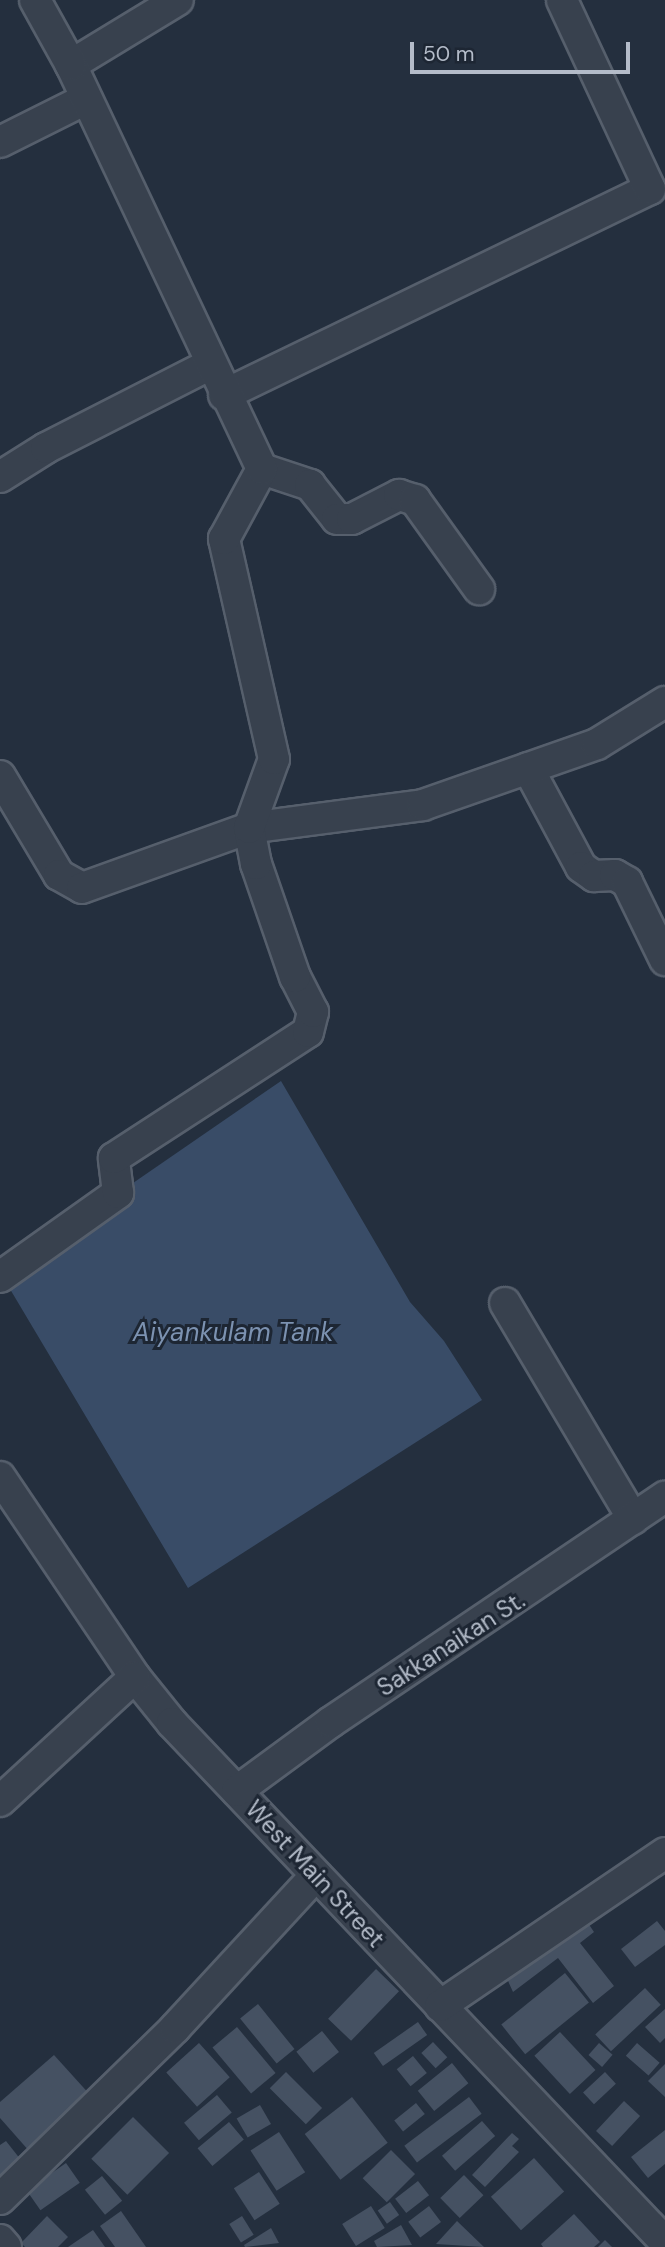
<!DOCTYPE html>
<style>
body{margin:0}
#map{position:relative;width:665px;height:2247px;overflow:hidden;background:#242f3e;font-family:"DM Sans",sans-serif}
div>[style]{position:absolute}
.water>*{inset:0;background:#394c67}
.building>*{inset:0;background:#455162;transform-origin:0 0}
.roads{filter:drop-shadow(2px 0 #565f6c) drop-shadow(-2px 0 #565f6c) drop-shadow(0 2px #565f6c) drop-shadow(0 -2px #565f6c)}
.minor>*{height:30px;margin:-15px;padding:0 15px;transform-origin:15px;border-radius:15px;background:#38414e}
span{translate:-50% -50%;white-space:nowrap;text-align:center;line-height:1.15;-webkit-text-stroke:6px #1d2633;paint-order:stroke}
.street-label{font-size:24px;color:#b4bcc9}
.water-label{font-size:26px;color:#7c92b1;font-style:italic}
.scale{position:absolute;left:410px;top:42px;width:220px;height:32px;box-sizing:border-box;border:4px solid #b4bcc9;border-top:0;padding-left:9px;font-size:21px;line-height:24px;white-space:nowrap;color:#b4bcc9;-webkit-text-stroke:5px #1d2633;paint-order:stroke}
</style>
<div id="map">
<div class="water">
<i style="clip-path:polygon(281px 1081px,410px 1302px,444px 1341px,482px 1400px,188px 1588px,1px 1274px)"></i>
</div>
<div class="building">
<i style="clip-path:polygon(582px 1914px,594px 1932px,580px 1943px,614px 1986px,593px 2003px,558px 1958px,513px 1992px,504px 1972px)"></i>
<i style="clip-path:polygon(657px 1921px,665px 1931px,665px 1945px,635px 1967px,621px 1949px)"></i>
<i style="left:376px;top:1969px;width:32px;height:69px;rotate:44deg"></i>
<i style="left:565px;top:1973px;width:38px;height:82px;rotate:51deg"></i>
<i style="left:645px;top:1988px;width:23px;height:68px;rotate:47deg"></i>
<i style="left:258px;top:2004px;width:58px;height:23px;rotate:51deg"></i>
<i style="clip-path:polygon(665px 2009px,665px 2038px,660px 2043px,645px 2027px)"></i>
<i style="left:418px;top:2022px;width:16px;height:54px;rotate:55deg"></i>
<i style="left:237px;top:2027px;width:60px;height:32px;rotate:50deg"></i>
<i style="left:322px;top:2031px;width:27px;height:33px;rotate:51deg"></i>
<i style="left:560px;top:2032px;width:52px;height:35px;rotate:47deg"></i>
<i style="left:433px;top:2042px;width:21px;height:16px;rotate:47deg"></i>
<i style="left:199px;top:2043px;width:46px;height:44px;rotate:48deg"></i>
<i style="left:599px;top:2043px;width:18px;height:16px;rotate:41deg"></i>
<i style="left:637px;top:2043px;width:30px;height:17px;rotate:41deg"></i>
<i style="clip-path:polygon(54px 2055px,92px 2097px,30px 2152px,0 2118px,0 2102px)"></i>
<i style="left:413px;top:2056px;width:22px;height:21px;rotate:51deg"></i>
<i style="left:452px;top:2063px;width:26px;height:44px;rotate:51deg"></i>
<i style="clip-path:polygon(665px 2064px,665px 2097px,648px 2081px)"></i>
<i style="left:286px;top:2072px;width:51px;height:23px;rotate:45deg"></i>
<i style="left:605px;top:2072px;width:16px;height:30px;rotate:47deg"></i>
<i style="left:217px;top:2095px;width:23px;height:43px;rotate:50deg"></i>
<i style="left:352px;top:2097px;width:58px;height:60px;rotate:52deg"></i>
<i style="left:469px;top:2097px;width:21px;height:81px;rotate:53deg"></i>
<i style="left:624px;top:2101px;width:22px;height:41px;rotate:43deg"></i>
<i style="left:416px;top:2103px;width:14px;height:28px;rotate:51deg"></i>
<i style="left:260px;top:2105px;width:22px;height:27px;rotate:60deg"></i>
<i style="left:133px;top:2117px;width:51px;height:59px;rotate:45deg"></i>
<i style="left:482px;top:2121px;width:20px;height:53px;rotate:49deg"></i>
<i style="left:229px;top:2122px;width:23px;height:41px;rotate:50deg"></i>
<i style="clip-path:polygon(665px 2130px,665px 2164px,648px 2178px,631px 2157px)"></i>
<i style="left:279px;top:2132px;width:48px;height:34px;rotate:57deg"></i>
<i style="clip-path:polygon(512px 2133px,519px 2139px,512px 2146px,519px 2152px,485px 2187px,472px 2175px)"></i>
<i style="clip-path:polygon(6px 2141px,21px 2160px,0 2176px,0 2145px)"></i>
<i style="left:391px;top:2150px;width:34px;height:40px;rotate:45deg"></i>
<i style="left:534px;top:2158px;width:45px;height:58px;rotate:48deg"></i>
<i style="left:66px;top:2163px;width:24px;height:48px;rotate:55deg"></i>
<i style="left:259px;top:2172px;width:38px;height:30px;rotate:57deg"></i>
<i style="left:464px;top:2175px;width:28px;height:33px;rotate:46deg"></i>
<i style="left:102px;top:2176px;width:32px;height:22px;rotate:51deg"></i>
<i style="left:418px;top:2181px;width:18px;height:29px;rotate:52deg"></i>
<i style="left:390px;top:2202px;width:16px;height:15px;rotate:55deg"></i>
<i style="left:371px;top:2206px;width:26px;height:34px;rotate:58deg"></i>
<i style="left:429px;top:2206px;width:20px;height:26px;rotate:53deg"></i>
<i style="clip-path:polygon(121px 2211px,146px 2247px,115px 2247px,100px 2226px)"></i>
<i style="clip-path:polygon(574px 2214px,600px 2242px,594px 2247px,543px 2247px,541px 2244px)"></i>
<i style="clip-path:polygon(47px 2216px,68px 2237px,58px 2247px,25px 2247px,21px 2243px)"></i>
<i style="left:242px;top:2216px;width:22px;height:15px;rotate:58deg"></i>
<i style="clip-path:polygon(457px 2221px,484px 2247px,436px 2244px)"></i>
<i style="clip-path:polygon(401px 2225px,412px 2245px,377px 2247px,374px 2241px)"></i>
<i style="clip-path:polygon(271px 2228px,279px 2243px,245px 2247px,244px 2245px)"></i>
<i style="clip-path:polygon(93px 2230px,105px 2247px,68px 2247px)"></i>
<i style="clip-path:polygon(605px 2240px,612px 2247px,598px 2247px)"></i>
</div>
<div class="roads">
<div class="minor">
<i style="left:71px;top:65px;width:125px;rotate:-31.3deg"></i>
<i style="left:0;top:142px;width:96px;rotate:-26.6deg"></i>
<i style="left:224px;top:395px;width:473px;rotate:-25.8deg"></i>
<i style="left:650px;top:189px;width:208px;rotate:-115deg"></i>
<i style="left:262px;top:469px;width:51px;rotate:18.4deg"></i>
<i style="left:310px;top:485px;width:43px;rotate:51.5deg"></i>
<i style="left:337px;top:519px;width:15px"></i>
<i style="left:352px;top:519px;width:53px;rotate:-27.1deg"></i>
<i style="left:399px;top:495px;width:17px;rotate:17deg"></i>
<i style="left:415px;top:500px;width:110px;rotate:54.3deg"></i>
<i style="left:0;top:477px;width:54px;rotate:-32.2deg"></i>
<i style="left:46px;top:448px;width:183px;rotate:-27deg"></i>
<i style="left:528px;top:768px;width:112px;rotate:61.8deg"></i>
<i style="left:581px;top:867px;width:16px;rotate:35deg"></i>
<i style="left:594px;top:876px;width:21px;rotate:-3deg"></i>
<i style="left:615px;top:875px;width:14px;rotate:30deg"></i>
<i style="left:627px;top:882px;width:87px;rotate:64deg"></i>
<i style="left:0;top:776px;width:115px;rotate:59.2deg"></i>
<i style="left:59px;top:875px;width:26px;rotate:29deg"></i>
<i style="left:82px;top:888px;width:177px;rotate:-19.8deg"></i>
<i style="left:249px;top:828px;width:176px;rotate:-7.5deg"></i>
<i style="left:423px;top:805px;width:184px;rotate:-19.3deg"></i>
<i style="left:597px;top:744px;width:80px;rotate:-31.7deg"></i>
<i style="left:0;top:1277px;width:145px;rotate:-35.4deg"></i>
<i style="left:118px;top:1193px;width:35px;rotate:-97deg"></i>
<i style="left:114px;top:1158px;width:231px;rotate:-33deg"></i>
<i style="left:308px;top:1032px;width:21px;rotate:-76deg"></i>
<i style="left:313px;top:1012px;width:39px;rotate:-117deg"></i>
<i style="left:295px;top:977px;width:120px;rotate:-109deg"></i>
<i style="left:256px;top:864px;width:37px;rotate:-101deg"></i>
<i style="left:249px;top:828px;width:73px;rotate:-70.1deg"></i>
<i style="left:274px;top:759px;width:226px;rotate:-102.8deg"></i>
<i style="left:224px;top:539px;width:80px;rotate:-61.5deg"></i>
<i style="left:262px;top:469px;width:447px;rotate:-115.3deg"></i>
<i style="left:71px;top:65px;width:74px;rotate:-119deg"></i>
<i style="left:505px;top:1303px;width:251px;rotate:59.3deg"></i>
<i style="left:0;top:1477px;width:241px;rotate:56deg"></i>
<i style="left:135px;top:1677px;width:59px;rotate:51.2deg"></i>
<i style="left:172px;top:1723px;width:716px;rotate:46.47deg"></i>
<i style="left:237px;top:1791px;width:117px;rotate:-36.3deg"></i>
<i style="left:331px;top:1722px;width:403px;rotate:-34deg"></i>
<i style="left:0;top:1801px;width:183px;rotate:-42.6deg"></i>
<i style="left:440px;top:2006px;width:272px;rotate:-34.2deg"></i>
<i style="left:0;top:2199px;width:245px;rotate:-44.3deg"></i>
<i style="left:175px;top:2028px;width:208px;rotate:-47.3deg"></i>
<i style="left:0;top:2240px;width:9px;rotate:49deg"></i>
</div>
</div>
<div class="street-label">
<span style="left:451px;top:1644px;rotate:-33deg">Sakkanaikan St.</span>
<span style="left:315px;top:1874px;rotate:47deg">West Main Street</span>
</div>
<div class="water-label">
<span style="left:233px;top:1333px">Aiyankulam Tank</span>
</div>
<div class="scale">50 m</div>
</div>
